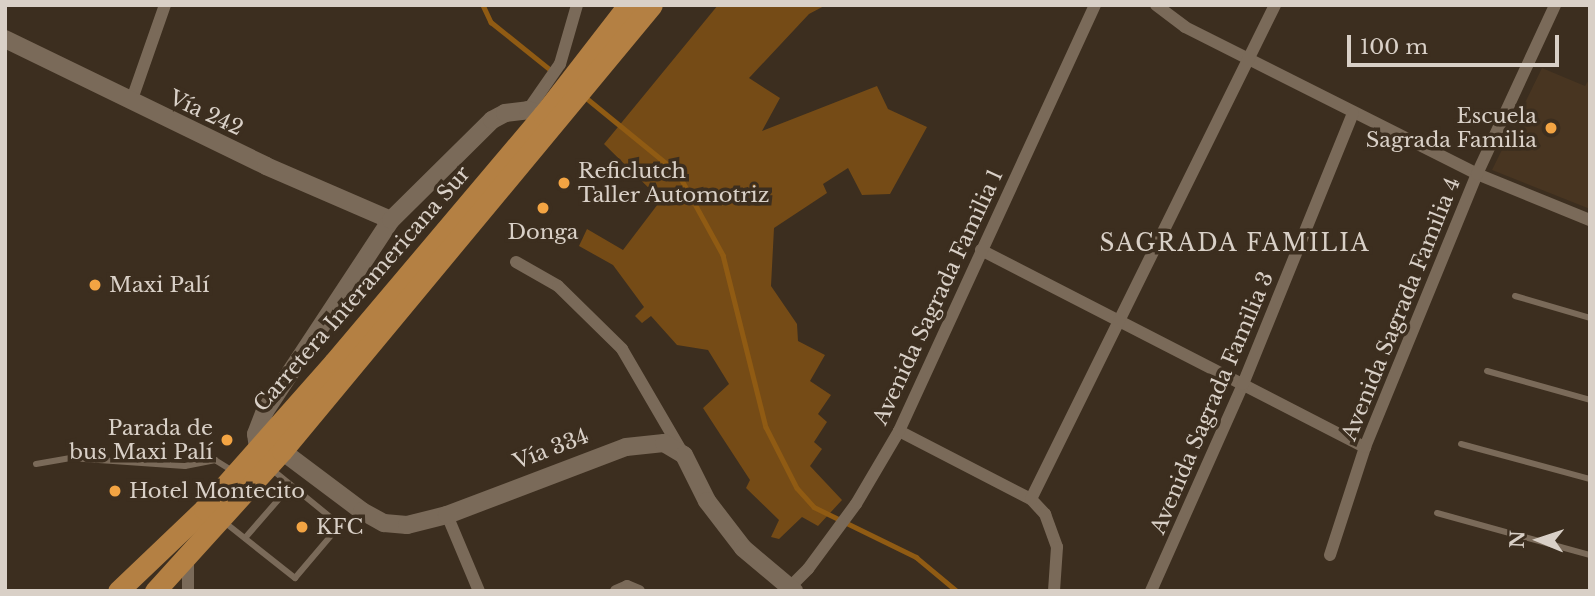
<!DOCTYPE html>
<meta charset="utf-8">
<style>
body{margin:0}
#map{position:relative;width:1595px;height:596px;overflow:hidden;background:#3c2e1f;font-family:"Libre Baskerville",serif}
div>[style]{position:absolute}
.built>*{inset:0;background:#483521}
.green>*{inset:0;background:#754b16}
.stream>*{height:4.5px;margin:-2.25px;padding:0 2.25px;transform-origin:2.25px;border-radius:2.25px;background:#905b13}
.lane>*{height:6px;margin:-3px;padding:0 3px;transform-origin:3px;border-radius:3px;background:#7a6a59}
.street>*{height:12px;margin:-6px;padding:0 6px;transform-origin:6px;border-radius:6px;background:#7a6a59}
.secondary>*{height:18px;margin:-9px;padding:0 9px;transform-origin:9px;border-radius:9px;background:#7a6a59}
.highway>*{height:21px;margin:-10.5px;padding:0 10.5px;transform-origin:10.5px;border-radius:10.5px;background:#b48043}
.dots>*{width:19px;height:19px;translate:-50% -50%;box-sizing:border-box;border:4px solid #3c2e1f;border-radius:50%}
span{translate:-50% -50%;white-space:nowrap;text-align:center;line-height:1.15;-webkit-text-stroke:7px #3c2e1f;paint-order:stroke}
.street-label{font-size:21px;color:#d9d0c7}
.poi-label{font-size:21px;color:#d9d0c7}
.right{translate:-100% -50%;text-align:right}
.left{translate:0 -50%;text-align:left}
.neighbourhood-label{font-size:23px;color:#d9d0c7;letter-spacing:2px}
.frame{position:absolute;inset:0;border:7px solid #d9d0c7;pointer-events:none}
.north{position:absolute;left:1504px;top:505px;width:70px;height:70px;-webkit-text-stroke:5px #3c2e1f;paint-order:stroke;rotate:272deg;font-size:19px;font-weight:700;line-height:28px;text-align:center;color:#d9d0c7}
.north::after{content:'';display:block;margin:auto;width:24px;height:32px;background:#d9d0c7;clip-path:polygon(50% 0,100% 100%,50% 72%,0 100%)}
.scale{position:absolute;left:1347px;top:35px;width:212px;height:32px;box-sizing:border-box;border:4px solid #d9d0c7;border-top:0;padding-left:9px;font-size:21px;line-height:24px;white-space:nowrap;color:#d9d0c7;-webkit-text-stroke:5px #3c2e1f;paint-order:stroke}
</style>
<div id="map">
<div class="built">
<i style="clip-path:polygon(1542px 68px,1585px 86px,1590px 78px,1590px 209px,1492px 170px)"></i>
</div>
<div class="green">
<i style="clip-path:polygon(718px 5px,826px 5px,809px 14px,749px 78px,780px 98px,762px 131px,877px 86px,888px 109px,927px 127px,890px 194px,862px 195px,848px 168px,823px 184px,827px 193px,774px 228px,771px 286px,797px 324px,798px 341px,825px 355px,810px 381px,831px 395px,818px 414px,827px 422px,814px 442px,822px 449px,810px 466px,842px 500px,818px 526px,802px 517px,779px 539px,771px 537px,779px 520px,746px 488px,750px 480px,703px 408px,729px 384px,708px 350px,677px 345px,651px 316px,642px 323px,635px 316px,644px 307px,613px 265px,579px 246px,587px 229px,623px 250px,661px 200px,604px 144px)"></i>
</div>
<div class="stream">
<i style="left:483px;top:5px;width:19px;rotate:65deg"></i>
<i style="left:491px;top:22px;width:78px;rotate:38.8deg"></i>
<i style="left:584px;top:96px;width:122px;rotate:39.3deg"></i>
<i style="left:678px;top:173px;width:94px;rotate:61.2deg"></i>
<i style="left:723px;top:255px;width:177px;rotate:76deg"></i>
<i style="left:766px;top:427px;width:68px;rotate:63.1deg"></i>
<i style="left:797px;top:488px;width:25px;rotate:48deg"></i>
<i style="left:814px;top:507px;width:114px;rotate:26.1deg"></i>
<i style="left:916px;top:557px;width:53px;rotate:39.7deg"></i>
</div>
<div class="lane">
<i style="left:1515px;top:296px;width:78px;rotate:16.3deg"></i>
<i style="left:1487px;top:371px;width:107px;rotate:15.7deg"></i>
<i style="left:1461px;top:444px;width:134px;rotate:15.2deg"></i>
<i style="left:36px;top:464px;width:35px;rotate:-10deg"></i>
<i style="left:70px;top:458px;width:115px;rotate:4deg"></i>
<i style="left:185px;top:466px;width:31px;rotate:-11deg"></i>
<i style="left:215px;top:460px;width:19px;rotate:32deg"></i>
<i style="left:1437px;top:513px;width:159px;rotate:15.4deg"></i>
<i style="left:223px;top:521px;width:92px;rotate:38.4deg"></i>
<i style="left:295px;top:578px;width:70px;rotate:-49.7deg"></i>
<i style="left:340px;top:525px;width:90px;rotate:-140.8deg"></i>
<i style="left:245px;top:538px;width:70px;rotate:-49deg"></i>
</div>
<div class="street">
<i style="left:1156px;top:5px;width:36px;rotate:37deg"></i>
<i style="left:1185px;top:27px;width:327px;rotate:26.7deg"></i>
<i style="left:1477px;top:174px;width:122px;rotate:22.2deg"></i>
<i style="left:131px;top:102px;width:103px;rotate:-70.7deg"></i>
<i style="left:528px;top:110px;width:56px;rotate:-55.2deg"></i>
<i style="left:560px;top:64px;width:61px;rotate:-73.9deg"></i>
<i style="left:981px;top:250px;width:432px;rotate:27.2deg"></i>
<i style="left:516px;top:262px;width:48px;rotate:29.7deg"></i>
<i style="left:558px;top:286px;width:90px;rotate:44.5deg"></i>
<i style="left:622px;top:349px;width:119px;rotate:59.8deg"></i>
<i style="left:899px;top:431px;width:148px;rotate:27.3deg"></i>
<i style="left:1031px;top:499px;width:21px;rotate:47deg"></i>
<i style="left:1045px;top:514px;width:35px;rotate:70deg"></i>
<i style="left:1057px;top:547px;width:44px;rotate:93.9deg"></i>
<i style="left:1031px;top:499px;width:551px;rotate:-63.71deg"></i>
<i style="left:447px;top:515px;width:82px;rotate:67.2deg"></i>
<i style="left:1330px;top:555px;width:114px;rotate:-72deg"></i>
<i style="left:1365px;top:447px;width:295px;rotate:-67.7deg"></i>
<i style="left:1477px;top:174px;width:186px;rotate:-65.2deg"></i>
<i style="left:787px;top:590px;width:30px;rotate:-45deg"></i>
<i style="left:808px;top:569px;width:81px;rotate:-53.6deg"></i>
<i style="left:856px;top:504px;width:85px;rotate:-59.5deg"></i>
<i style="left:899px;top:431px;width:469px;rotate:-65.3deg"></i>
<i style="left:188px;top:591px;width:33px;rotate:-90deg"></i>
<i style="left:616px;top:591px;width:12px;rotate:-24deg"></i>
<i style="left:627px;top:586px;width:13px;rotate:23deg"></i>
<i style="left:1151px;top:591px;width:227px;rotate:-66deg"></i>
<i style="left:1243px;top:384px;width:292px;rotate:-67.9deg"></i>
</div>
<div class="secondary">
<i style="left:5px;top:39px;width:290px;rotate:25.9deg"></i>
<i style="left:266px;top:166px;width:136px;rotate:23.4deg"></i>
<i style="left:258px;top:448px;width:14px;rotate:-98deg"></i>
<i style="left:256px;top:434px;width:25px;rotate:-69deg"></i>
<i style="left:265px;top:411px;width:229px;rotate:-56.6deg"></i>
<i style="left:391px;top:220px;width:142px;rotate:-44.7deg"></i>
<i style="left:492px;top:120px;width:15px;rotate:-28deg"></i>
<i style="left:505px;top:113px;width:23px;rotate:-7deg"></i>
<i style="left:528px;top:110px;width:16px;rotate:18deg"></i>
<i style="left:543px;top:115px;width:10px;rotate:73deg"></i>
<i style="left:282px;top:451px;width:100px;rotate:36.9deg"></i>
<i style="left:362px;top:511px;width:25px;rotate:29deg"></i>
<i style="left:384px;top:523px;width:23px;rotate:5deg"></i>
<i style="left:407px;top:525px;width:41px;rotate:-14deg"></i>
<i style="left:447px;top:515px;width:191px;rotate:-20.8deg"></i>
<i style="left:626px;top:447px;width:38px;rotate:-6deg"></i>
<i style="left:664px;top:443px;width:23px;rotate:31deg"></i>
<i style="left:684px;top:455px;width:51px;rotate:63.4deg"></i>
<i style="left:707px;top:501px;width:59px;rotate:52.5deg"></i>
<i style="left:743px;top:548px;width:67px;rotate:40.1deg"></i>
</div>
<div class="highway">
<i style="left:118px;top:591px;width:119px;rotate:-43.6deg"></i>
<i style="left:204px;top:509px;width:196px;rotate:-48.5deg"></i>
<i style="left:334px;top:362px;width:324px;rotate:-49.8deg"></i>
<i style="left:543px;top:115px;width:139px;rotate:-52.3deg"></i>
<i style="left:155px;top:591px;width:189px;rotate:-47.8deg"></i>
<i style="left:282px;top:451px;width:579px;rotate:-50.32deg"></i>
</div>
<div class="dots">
<i style="left:1551px;top:128px;background:#f3a443"></i>
<i style="left:564px;top:183px;background:#f3a443"></i>
<i style="left:543px;top:208px;background:#f3a443"></i>
<i style="left:95px;top:285px;background:#f3a443"></i>
<i style="left:227px;top:440px;background:#f3a443"></i>
<i style="left:115px;top:491px;background:#f3a443"></i>
<i style="left:302px;top:527px;background:#f3a443"></i>
</div>
<div class="street-label">
<span style="left:206px;top:113px;rotate:25deg">Vía 242</span>
<span style="left:362px;top:289px;rotate:-49deg">Carretera Interamericana Sur</span>
<span style="left:938px;top:297px;rotate:-65deg">Avenida Sagrada Familia 1</span>
<span style="left:1401px;top:309px;rotate:-68deg">Avenida Sagrada Familia 4</span>
<span style="left:1212px;top:403px;rotate:-67deg">Avenida Sagrada Familia 3</span>
<span style="left:551px;top:449px;rotate:-21deg">Vía 334</span>
</div>
<div class="poi-label">
<span class="right" style="left:1537px;top:128px">Escuela<br>Sagrada Familia</span>
<span class="left" style="left:578px;top:183px">Reficlutch<br>Taller Automotriz</span>
<span style="left:543px;top:232px">Donga</span>
<span class="left" style="left:109px;top:285px">Maxi Palí</span>
<span class="right" style="left:213px;top:440px">Parada de<br>bus Maxi Palí</span>
<span class="left" style="left:129px;top:491px">Hotel Montecito</span>
<span class="left" style="left:316px;top:527px">KFC</span>
</div>
<div class="neighbourhood-label">
<span style="left:1235px;top:243px">SAGRADA FAMILIA</span>
</div>
<div class="frame"></div>
<div class="north">N</div>
<div class="scale">100 m</div>
</div>
